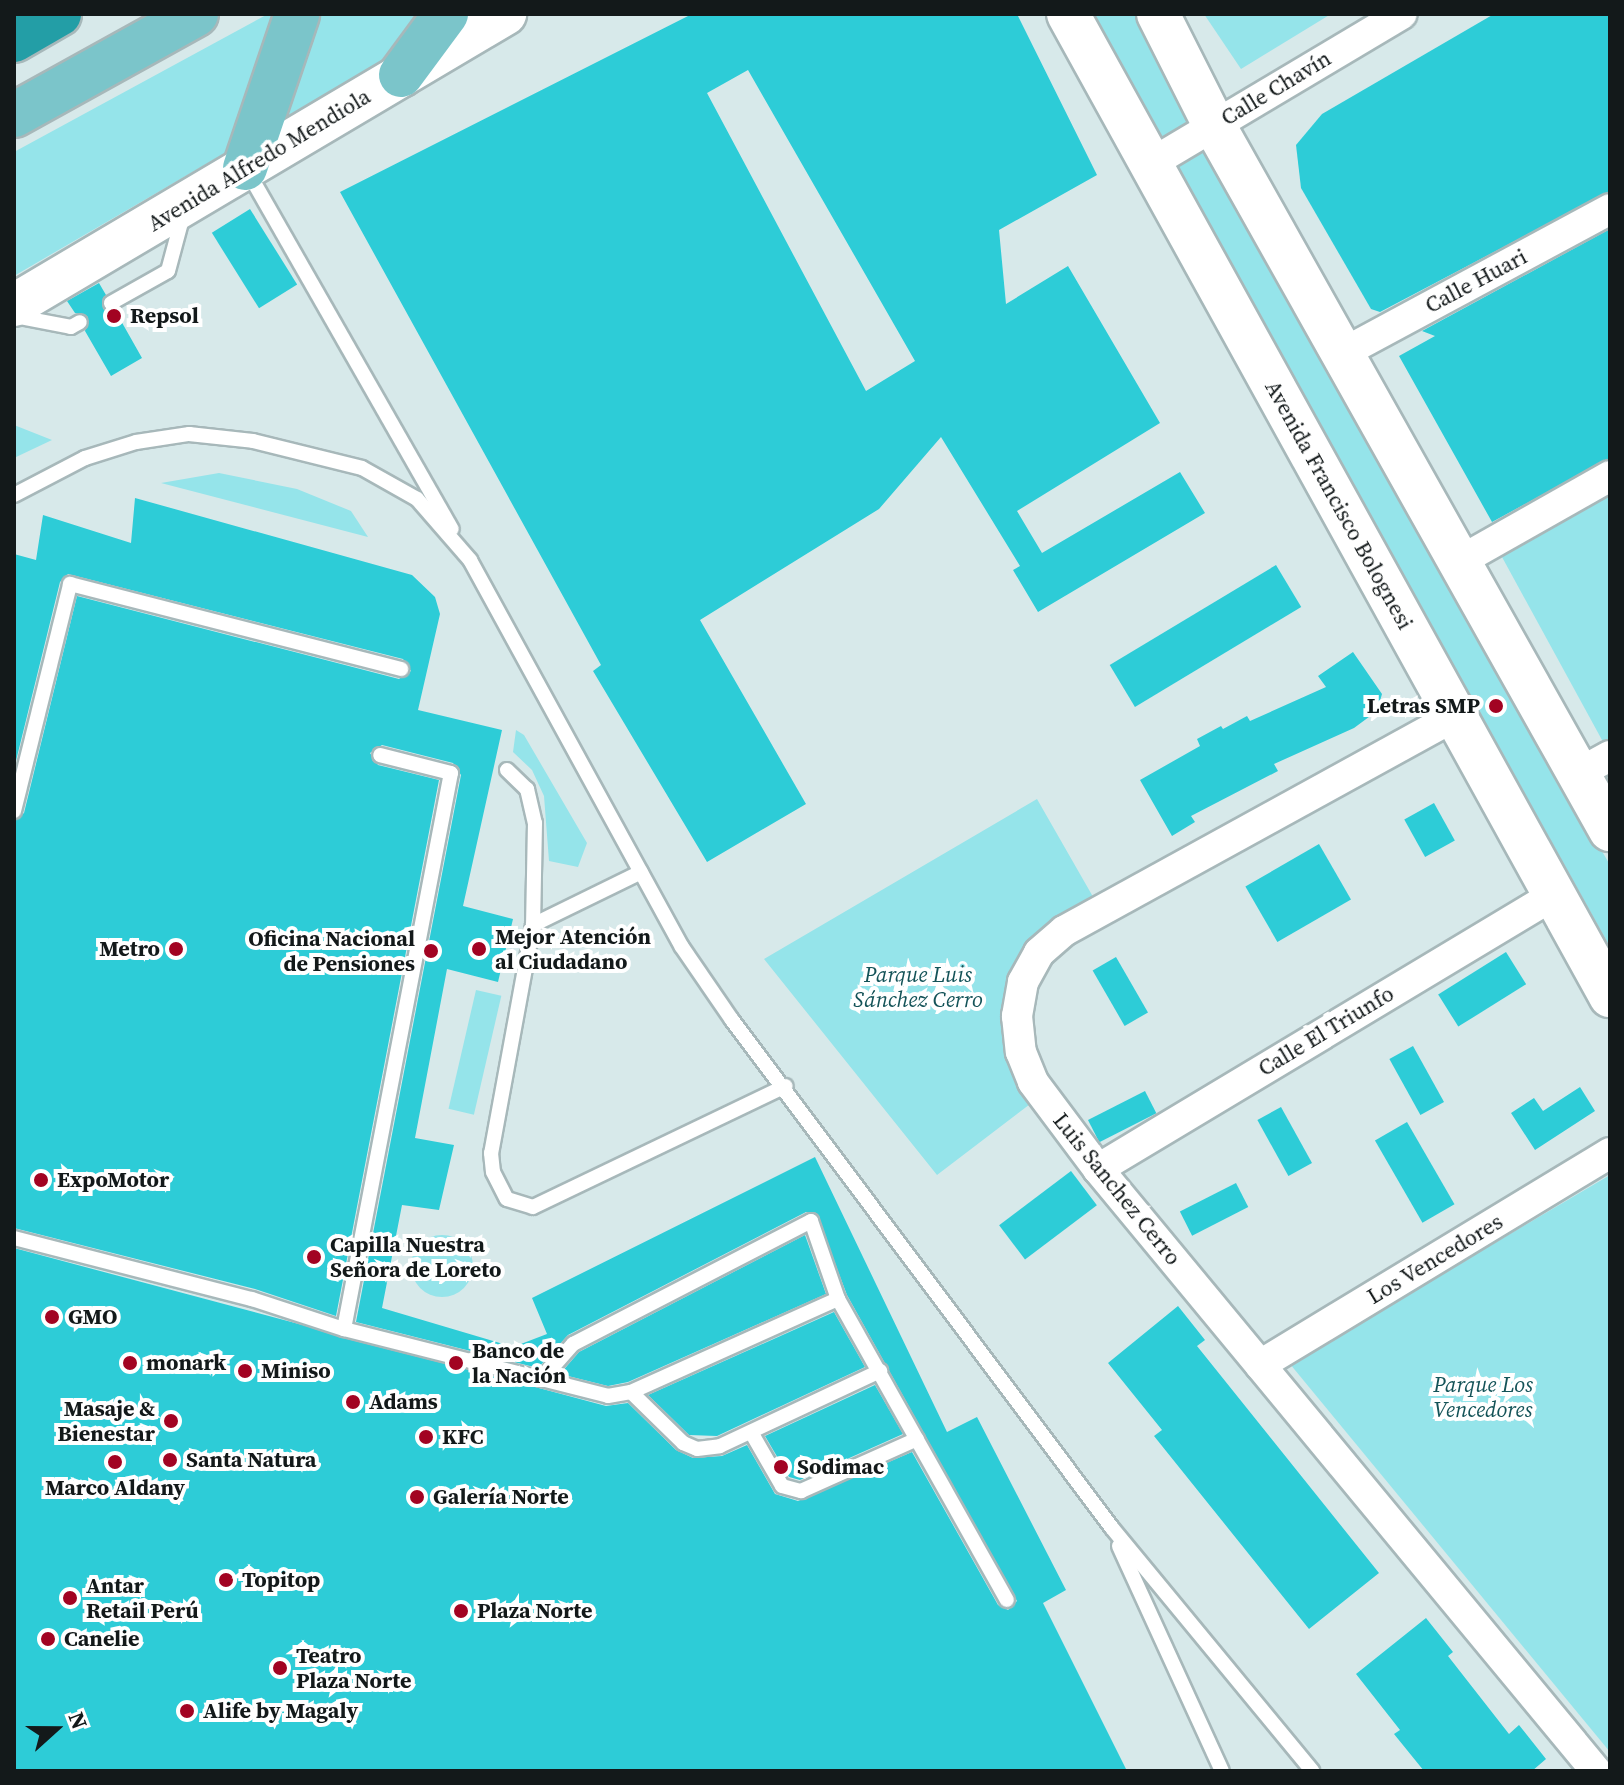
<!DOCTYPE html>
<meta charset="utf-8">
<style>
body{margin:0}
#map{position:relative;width:1624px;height:1785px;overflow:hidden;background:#d7e9ea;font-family:"Source Serif 4",serif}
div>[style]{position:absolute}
.green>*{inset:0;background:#95e4ea;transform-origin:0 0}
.round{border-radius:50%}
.building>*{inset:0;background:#2dccd7;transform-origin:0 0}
.roads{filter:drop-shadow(2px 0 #a7b8ba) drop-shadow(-2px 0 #a7b8ba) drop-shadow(0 2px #a7b8ba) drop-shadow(0 -2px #a7b8ba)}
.lane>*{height:14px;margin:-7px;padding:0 7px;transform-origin:7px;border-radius:7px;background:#fff}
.street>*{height:30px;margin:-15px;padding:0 15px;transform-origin:15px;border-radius:15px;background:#fff}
.secondary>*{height:42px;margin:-21px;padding:0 21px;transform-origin:21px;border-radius:21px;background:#fff}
.primary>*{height:44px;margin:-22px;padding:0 22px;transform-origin:22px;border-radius:22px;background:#7bc5ca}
.highway>*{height:44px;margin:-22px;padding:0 22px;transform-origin:22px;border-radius:22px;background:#239ea6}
.dots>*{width:22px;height:22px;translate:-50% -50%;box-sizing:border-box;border:4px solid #fff;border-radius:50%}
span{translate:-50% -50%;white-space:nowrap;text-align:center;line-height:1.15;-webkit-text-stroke:8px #fff;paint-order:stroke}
.street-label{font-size:22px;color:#13191a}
.poi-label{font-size:22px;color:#13191a;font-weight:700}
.left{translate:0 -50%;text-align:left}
.right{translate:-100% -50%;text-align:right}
.park-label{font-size:22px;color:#145358;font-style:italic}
.frame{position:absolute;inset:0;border:16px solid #13191a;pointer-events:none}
.north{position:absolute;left:16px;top:1689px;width:80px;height:80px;-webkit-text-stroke:6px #fff;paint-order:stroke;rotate:69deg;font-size:22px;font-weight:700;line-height:32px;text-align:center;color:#13191a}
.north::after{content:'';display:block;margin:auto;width:28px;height:36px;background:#13191a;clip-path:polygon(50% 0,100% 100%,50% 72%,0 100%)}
</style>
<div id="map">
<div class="green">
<i style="clip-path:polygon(268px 14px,417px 14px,383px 61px,14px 276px,14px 152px)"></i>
<i style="clip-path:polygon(1091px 14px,1137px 14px,1478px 638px,1610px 865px,1610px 947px)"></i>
<i style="clip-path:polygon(1204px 14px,1331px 14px,1241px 69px)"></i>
<i style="clip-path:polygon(14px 425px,52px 440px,14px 458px)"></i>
<i style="clip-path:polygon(219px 473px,297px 489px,351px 511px,368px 537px,161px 483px)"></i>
<i style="clip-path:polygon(1610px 482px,1610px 750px,1608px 751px,1496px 546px)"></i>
<i style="clip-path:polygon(516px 730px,524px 735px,587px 843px,578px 867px,549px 861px,544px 796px,532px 770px,513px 752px)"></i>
<i style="clip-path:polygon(1037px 799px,1100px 909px,1023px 982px,1042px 1095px,937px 1175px,764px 959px)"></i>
<i style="left:476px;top:990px;width:26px;height:122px;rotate:13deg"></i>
<i style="clip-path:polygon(1610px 1175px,1610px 1752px,1290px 1364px)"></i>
<i class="round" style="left:411px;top:1235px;width:62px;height:62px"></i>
</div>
<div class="building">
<i style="clip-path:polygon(evenodd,692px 14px,1017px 14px,1097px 175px,999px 230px,1006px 304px,1068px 266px,1160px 423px,1017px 511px,1042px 553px,1180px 472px,1205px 513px,1038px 612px,1013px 570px,1020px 566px,941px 437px,879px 509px,700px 620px,806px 804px,707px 862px,593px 671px,601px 665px,340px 192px,692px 14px,748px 70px,915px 361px,866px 391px,707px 93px,748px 70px)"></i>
<i style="clip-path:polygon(1494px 14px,1610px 14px,1610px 191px,1380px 312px,1371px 309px,1301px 188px,1296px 145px,1322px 114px)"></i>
<i style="left:250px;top:209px;width:89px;height:45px;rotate:58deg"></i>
<i style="clip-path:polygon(1610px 229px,1610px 458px,1492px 522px,1399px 356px,1435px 336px,1422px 331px)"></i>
<i style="clip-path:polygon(99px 283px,106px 295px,103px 309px,116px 312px,142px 358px,111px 376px,85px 331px,88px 317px,75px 313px,67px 301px)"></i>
<i style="clip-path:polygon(135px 498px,412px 575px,435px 597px,440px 614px,418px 710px,502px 730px,463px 906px,513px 919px,498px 982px,447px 969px,415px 1138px,454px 1145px,439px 1210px,402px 1205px,382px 1308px,513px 1347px,547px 1334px,532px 1298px,815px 1157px,947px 1432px,977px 1417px,1066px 1590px,1043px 1603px,1127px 1771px,14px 1771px,14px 1248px,606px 1406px,628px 1403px,676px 1450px,693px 1458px,722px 1456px,747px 1445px,775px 1494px,798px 1501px,912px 1452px,998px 1605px,1008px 1610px,1017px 1601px,847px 1295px,816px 1213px,806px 1212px,568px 1335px,538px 1368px,356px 1322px,461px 775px,453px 763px,382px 745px,370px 753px,378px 765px,439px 780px,336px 1316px,255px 1289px,14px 1228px,14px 821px,24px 813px,77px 596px,399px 679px,411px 671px,403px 659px,68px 574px,60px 582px,14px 769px,14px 554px,36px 560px,43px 515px,131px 543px)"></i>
<i style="left:1276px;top:565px;width:49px;height:194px;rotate:59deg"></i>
<i style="clip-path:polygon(1353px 652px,1382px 694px,1377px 711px,1354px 728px,1274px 764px,1278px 771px,1191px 816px,1195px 822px,1172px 836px,1140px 780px,1200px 746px,1197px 739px,1221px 726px,1223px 729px,1247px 716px,1250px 721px,1326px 687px,1318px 676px)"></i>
<i style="left:1434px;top:803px;width:43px;height:34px;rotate:61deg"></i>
<i style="left:1319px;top:844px;width:64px;height:85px;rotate:60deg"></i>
<i style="left:1506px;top:952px;width:38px;height:80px;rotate:58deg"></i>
<i style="left:1116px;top:957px;width:64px;height:27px;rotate:60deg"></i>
<i style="left:1413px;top:1046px;width:64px;height:27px;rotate:61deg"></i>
<i style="clip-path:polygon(1580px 1087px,1595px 1111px,1535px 1150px,1511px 1113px,1534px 1098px,1543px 1111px)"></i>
<i style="left:1145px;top:1091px;width:25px;height:64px;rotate:63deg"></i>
<i style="left:1281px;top:1107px;width:64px;height:27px;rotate:61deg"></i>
<i style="left:1407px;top:1122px;width:95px;height:37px;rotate:60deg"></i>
<i style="left:1071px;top:1171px;width:43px;height:90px;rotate:53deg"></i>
<i style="left:1236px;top:1183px;width:27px;height:63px;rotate:63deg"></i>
<i style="clip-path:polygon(805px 1235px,826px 1294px,628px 1382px,608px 1386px,560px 1374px,579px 1352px)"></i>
<i style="clip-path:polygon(1178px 1306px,1205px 1340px,1197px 1346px,1379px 1573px,1309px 1629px,1154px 1436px,1162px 1430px,1108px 1363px)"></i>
<i style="clip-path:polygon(834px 1312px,865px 1367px,717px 1436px,689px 1435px,648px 1395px)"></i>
<i style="clip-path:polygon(875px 1385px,903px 1434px,800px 1480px,789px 1477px,765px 1436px)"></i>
<i style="clip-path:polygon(1426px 1618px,1453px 1652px,1448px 1656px,1509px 1734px,1519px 1725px,1546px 1759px,1532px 1771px,1424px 1771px,1394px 1734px,1400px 1730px,1356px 1674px)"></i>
</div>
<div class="roads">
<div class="lane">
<i style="left:248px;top:172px;width:411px;rotate:60.3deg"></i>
<i style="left:111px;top:303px;width:65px;rotate:-29.3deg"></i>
<i style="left:168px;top:271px;width:58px;rotate:-75deg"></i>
<i style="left:14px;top:316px;width:58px;rotate:10.9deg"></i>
<i style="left:71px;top:327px;width:10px;rotate:-29deg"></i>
<i style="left:14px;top:495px;width:80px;rotate:-27.5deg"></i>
<i style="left:85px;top:458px;width:53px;rotate:-17.4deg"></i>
<i style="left:136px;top:442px;width:54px;rotate:-8.6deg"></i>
<i style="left:189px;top:434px;width:64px;rotate:6.2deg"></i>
<i style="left:253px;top:441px;width:112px;rotate:13.9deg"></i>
<i style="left:362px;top:468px;width:63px;rotate:29.4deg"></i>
<i style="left:417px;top:499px;width:81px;rotate:49deg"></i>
<i style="left:470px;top:560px;width:441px;rotate:61.3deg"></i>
<i style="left:682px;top:947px;width:88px;rotate:55.6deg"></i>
<i style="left:732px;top:1020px;width:634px;rotate:53.2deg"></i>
<i style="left:1112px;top:1528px;width:315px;rotate:50.5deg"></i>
<i style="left:507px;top:770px;width:28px;rotate:44deg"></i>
<i style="left:527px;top:789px;width:35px;rotate:77deg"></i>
<i style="left:535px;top:823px;width:102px;rotate:91.1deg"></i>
<i style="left:533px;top:925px;width:232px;rotate:100.4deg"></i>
<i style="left:491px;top:1153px;width:19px;rotate:84deg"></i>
<i style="left:493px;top:1172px;width:30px;rotate:63deg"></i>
<i style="left:507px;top:1199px;width:27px;rotate:17deg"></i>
<i style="left:533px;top:1207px;width:280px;rotate:-25.6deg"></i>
<i style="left:14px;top:811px;width:234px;rotate:-76.1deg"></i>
<i style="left:70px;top:584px;width:342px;rotate:14.4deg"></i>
<i style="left:533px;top:925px;width:120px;rotate:-26.1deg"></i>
<i style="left:14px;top:1238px;width:246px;rotate:14.4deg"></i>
<i style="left:252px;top:1299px;width:97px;rotate:18.1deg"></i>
<i style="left:344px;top:1329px;width:566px;rotate:-79.11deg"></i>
<i style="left:451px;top:773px;width:73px;rotate:-165.8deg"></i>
<i style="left:344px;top:1329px;width:272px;rotate:14.2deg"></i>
<i style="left:608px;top:1396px;width:23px;rotate:-10deg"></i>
<i style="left:631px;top:1392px;width:227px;rotate:-24.2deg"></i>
<i style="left:542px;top:1379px;width:47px;rotate:-48.5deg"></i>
<i style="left:573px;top:1344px;width:268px;rotate:-27.3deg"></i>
<i style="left:811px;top:1221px;width:83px;rotate:70.9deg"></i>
<i style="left:838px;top:1299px;width:345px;rotate:60.7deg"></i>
<i style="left:631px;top:1392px;width:73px;rotate:44.4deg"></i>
<i style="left:683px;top:1443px;width:15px;rotate:23deg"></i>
<i style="left:697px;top:1449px;width:23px;rotate:-7deg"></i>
<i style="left:720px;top:1446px;width:177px;rotate:-25.1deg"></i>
<i style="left:751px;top:1432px;width:62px;rotate:60.1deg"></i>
<i style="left:782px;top:1486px;width:20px;rotate:15deg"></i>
<i style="left:801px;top:1491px;width:127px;rotate:-24.1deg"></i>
<i style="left:1119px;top:1546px;width:247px;rotate:65.4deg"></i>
</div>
<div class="street">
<i style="left:1150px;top:164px;width:293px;rotate:-30.8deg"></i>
<i style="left:1343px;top:353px;width:303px;rotate:-28.3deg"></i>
<i style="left:1460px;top:561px;width:172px;rotate:-29.5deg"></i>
<i style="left:1455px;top:716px;width:446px;rotate:151.2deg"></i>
<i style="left:1064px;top:931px;width:33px;rotate:139deg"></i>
<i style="left:1039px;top:953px;width:33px;rotate:119deg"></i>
<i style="left:1023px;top:982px;width:35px;rotate:100deg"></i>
<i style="left:1017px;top:1016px;width:36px;rotate:84deg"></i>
<i style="left:1021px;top:1052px;width:32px;rotate:68deg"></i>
<i style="left:1033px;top:1082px;width:109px;rotate:53.2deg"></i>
<i style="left:1098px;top:1169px;width:781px;rotate:50.4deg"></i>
<i style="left:1579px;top:773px;width:35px;rotate:-29deg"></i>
<i style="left:1098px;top:1169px;width:532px;rotate:-31deg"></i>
<i style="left:1260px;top:1365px;width:409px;rotate:-31.2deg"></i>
</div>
<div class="secondary">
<i style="left:1068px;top:14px;width:1122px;rotate:61.1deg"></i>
<i style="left:1158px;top:14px;width:124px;rotate:63.2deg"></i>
<i style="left:1214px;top:125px;width:809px;rotate:60.68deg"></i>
<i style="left:14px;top:305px;width:571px;rotate:-30.65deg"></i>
</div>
<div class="primary">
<i style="left:401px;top:75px;width:76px;rotate:-53.6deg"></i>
<i style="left:14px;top:115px;width:208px;rotate:-29deg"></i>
<i style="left:245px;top:168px;width:163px;rotate:-71.3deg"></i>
</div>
<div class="highway">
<i style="left:14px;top:40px;width:52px;rotate:-30deg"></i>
</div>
</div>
<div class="dots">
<i style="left:114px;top:316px;background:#a20322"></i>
<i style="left:1496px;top:706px;background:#a20322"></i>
<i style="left:176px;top:949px;background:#a20322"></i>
<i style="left:479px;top:949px;background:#a20322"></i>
<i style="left:431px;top:951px;background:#a20322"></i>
<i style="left:41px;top:1180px;background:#a20322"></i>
<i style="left:314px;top:1257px;background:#a20322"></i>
<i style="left:52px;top:1317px;background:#a20322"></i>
<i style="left:130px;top:1363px;background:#a20322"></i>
<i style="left:456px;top:1363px;background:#a20322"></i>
<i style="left:245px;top:1371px;background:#a20322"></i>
<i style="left:353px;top:1402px;background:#a20322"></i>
<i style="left:171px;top:1421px;background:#a20322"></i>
<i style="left:426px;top:1437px;background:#a20322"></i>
<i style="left:170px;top:1460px;background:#a20322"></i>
<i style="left:115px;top:1462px;background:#a20322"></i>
<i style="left:781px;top:1467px;background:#a20322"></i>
<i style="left:417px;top:1497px;background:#a20322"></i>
<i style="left:226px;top:1580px;background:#a20322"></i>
<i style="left:70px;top:1598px;background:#a20322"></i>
<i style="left:461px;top:1611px;background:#a20322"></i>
<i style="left:48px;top:1639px;background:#a20322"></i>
<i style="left:280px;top:1668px;background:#a20322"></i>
<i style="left:187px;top:1711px;background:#a20322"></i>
</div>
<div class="street-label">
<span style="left:1276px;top:88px;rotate:-31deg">Calle Chavín</span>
<span style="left:259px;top:160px;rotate:-31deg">Avenida Alfredo Mendiola</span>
<span style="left:1476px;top:281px;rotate:-28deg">Calle Huari</span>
<span style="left:1339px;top:505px;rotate:61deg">Avenida Francisco Bolognesi</span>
<span style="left:1326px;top:1031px;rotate:-31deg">Calle El Triunfo</span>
<span style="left:1117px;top:1189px;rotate:51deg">Luis Sanchez Cerro</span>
<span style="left:1435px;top:1259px;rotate:-31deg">Los Vencedores</span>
</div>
<div class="poi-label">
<span class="left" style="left:130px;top:316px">Repsol</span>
<span class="right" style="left:1480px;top:706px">Letras SMP</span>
<span class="left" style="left:495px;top:949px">Mejor Atención<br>al Ciudadano</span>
<span class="right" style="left:415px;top:951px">Oficina Nacional<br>de Pensiones</span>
<span class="right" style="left:160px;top:949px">Metro</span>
<span class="left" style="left:57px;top:1180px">ExpoMotor</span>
<span class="left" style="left:330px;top:1257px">Capilla Nuestra<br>Señora de Loreto</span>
<span class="left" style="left:68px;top:1317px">GMO</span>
<span class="left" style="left:472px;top:1363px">Banco de<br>la Nación</span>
<span class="left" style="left:146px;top:1363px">monark</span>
<span class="left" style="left:261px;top:1371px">Miniso</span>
<span class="left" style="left:369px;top:1402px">Adams</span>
<span class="right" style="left:155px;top:1421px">Masaje &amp;<br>Bienestar</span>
<span class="left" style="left:442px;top:1437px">KFC</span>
<span class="left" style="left:186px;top:1460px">Santa Natura</span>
<span class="left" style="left:797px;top:1467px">Sodimac</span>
<span style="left:115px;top:1488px">Marco Aldany</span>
<span class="left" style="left:433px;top:1497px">Galería Norte</span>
<span class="left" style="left:242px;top:1580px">Topitop</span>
<span class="left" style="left:86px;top:1598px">Antar<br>Retail Perú</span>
<span class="left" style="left:477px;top:1611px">Plaza Norte</span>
<span class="left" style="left:64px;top:1639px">Canelie</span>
<span class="left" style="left:296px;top:1668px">Teatro<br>Plaza Norte</span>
<span class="left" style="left:203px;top:1711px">Alife by Magaly</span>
</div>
<div class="park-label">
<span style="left:918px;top:987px">Parque Luis<br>Sánchez Cerro</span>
<span style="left:1483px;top:1397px">Parque Los<br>Vencedores</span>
</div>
<div class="frame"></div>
<div class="north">N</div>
</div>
